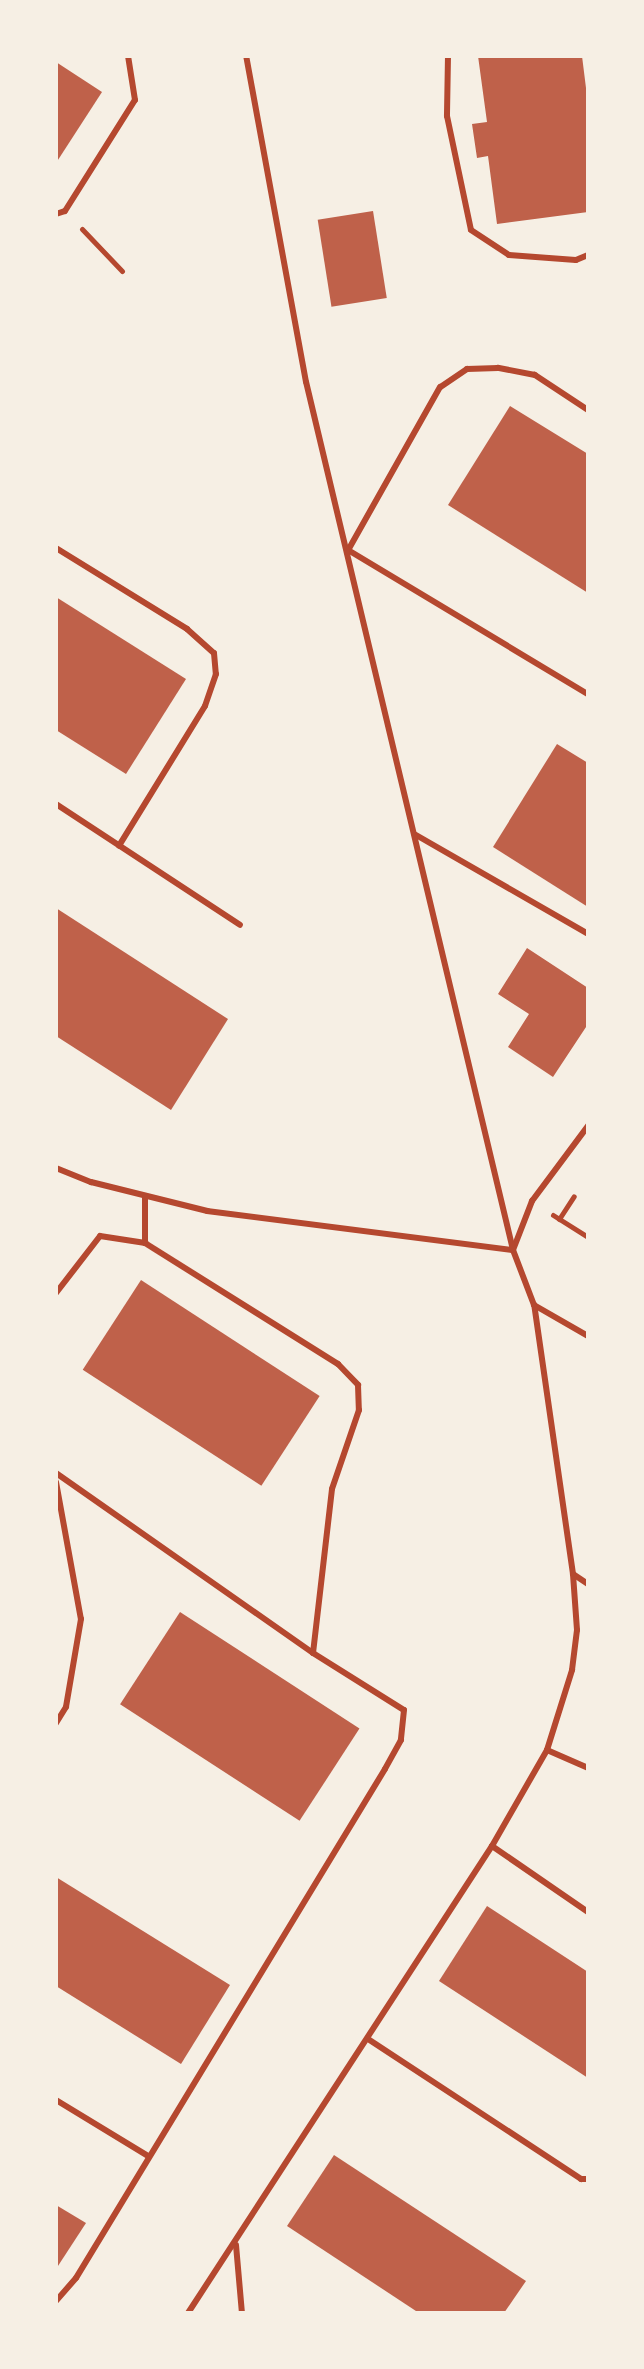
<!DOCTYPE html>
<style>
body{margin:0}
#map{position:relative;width:644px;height:2369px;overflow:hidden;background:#f6efe4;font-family:Raleway,sans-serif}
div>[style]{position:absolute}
.building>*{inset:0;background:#bf614a;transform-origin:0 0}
.path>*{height:5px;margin:-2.5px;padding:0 2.5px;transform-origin:2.5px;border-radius:2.5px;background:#b5482f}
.service>*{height:6px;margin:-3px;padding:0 3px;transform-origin:3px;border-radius:3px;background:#b5482f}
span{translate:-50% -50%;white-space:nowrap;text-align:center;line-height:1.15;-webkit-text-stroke:7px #f6efe4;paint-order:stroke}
.frame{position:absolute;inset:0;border:58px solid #f6efe4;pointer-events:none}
</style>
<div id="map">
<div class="building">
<i style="clip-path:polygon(478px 56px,582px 56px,588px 104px,588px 212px,497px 224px,488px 156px,477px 158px,472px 124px,487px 122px)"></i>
<i style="clip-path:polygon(56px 62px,102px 92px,56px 163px)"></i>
<i style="left:373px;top:211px;width:88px;height:56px;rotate:81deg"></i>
<i style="clip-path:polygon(510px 406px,588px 454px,588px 593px,448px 505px)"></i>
<i style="clip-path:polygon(56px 597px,186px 679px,126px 774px,56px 730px)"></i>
<i style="clip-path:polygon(557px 744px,588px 763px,588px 907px,493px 847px)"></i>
<i style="clip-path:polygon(56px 908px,228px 1019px,171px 1110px,56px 1036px)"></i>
<i style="clip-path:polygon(527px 948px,588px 988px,588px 1024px,553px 1077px,508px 1047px,529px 1014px,498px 994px)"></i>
<i style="left:141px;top:1280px;width:213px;height:107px;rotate:33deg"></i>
<i style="left:180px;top:1612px;width:214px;height:110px;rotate:33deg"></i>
<i style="clip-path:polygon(56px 1877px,230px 1985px,181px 2064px,56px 1986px)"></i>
<i style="clip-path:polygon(487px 1906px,588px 1972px,588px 2078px,439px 1981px)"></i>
<i style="clip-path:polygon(334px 2155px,526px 2281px,504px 2313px,419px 2313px,287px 2226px)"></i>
<i style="clip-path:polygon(56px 2205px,86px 2223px,56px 2269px)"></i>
</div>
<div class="path">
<i style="left:82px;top:229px;width:58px;rotate:46.4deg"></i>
<i style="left:553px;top:1215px;width:41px;rotate:32.2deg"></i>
<i style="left:559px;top:1219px;width:27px;rotate:-57deg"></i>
</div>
<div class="service">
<i style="left:448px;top:56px;width:60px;rotate:91deg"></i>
<i style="left:447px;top:116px;width:116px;rotate:78.1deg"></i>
<i style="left:471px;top:230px;width:45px;rotate:33.3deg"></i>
<i style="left:509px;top:255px;width:67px;rotate:4.3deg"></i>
<i style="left:576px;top:260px;width:13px;rotate:-23deg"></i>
<i style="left:56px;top:214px;width:9px;rotate:-18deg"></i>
<i style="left:65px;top:211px;width:131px;rotate:-57.8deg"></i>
<i style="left:135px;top:100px;width:45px;rotate:-99deg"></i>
<i style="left:588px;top:410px;width:64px;rotate:-146.6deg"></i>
<i style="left:535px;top:375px;width:38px;rotate:-169deg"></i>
<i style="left:498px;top:368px;width:31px;rotate:178deg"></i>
<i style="left:467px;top:369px;width:32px;rotate:146deg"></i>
<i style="left:440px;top:387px;width:187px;rotate:119.4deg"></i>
<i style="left:348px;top:550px;width:280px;rotate:31deg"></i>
<i style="left:56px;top:548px;width:154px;rotate:31.7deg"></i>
<i style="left:187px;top:629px;width:36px;rotate:42deg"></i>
<i style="left:214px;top:653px;width:21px;rotate:85deg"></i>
<i style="left:216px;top:674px;width:34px;rotate:109deg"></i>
<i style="left:205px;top:706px;width:164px;rotate:121.6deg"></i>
<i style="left:56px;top:804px;width:220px;rotate:33.3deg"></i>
<i style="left:416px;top:835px;width:198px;rotate:29.9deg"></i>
<i style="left:56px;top:1168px;width:38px;rotate:22deg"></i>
<i style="left:91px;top:1182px;width:120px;rotate:14deg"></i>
<i style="left:207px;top:1211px;width:308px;rotate:7.3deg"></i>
<i style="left:513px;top:1250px;width:53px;rotate:-68.8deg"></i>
<i style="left:532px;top:1201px;width:94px;rotate:-53.3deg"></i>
<i style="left:145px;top:1197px;width:46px;rotate:90deg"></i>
<i style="left:56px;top:1293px;width:72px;rotate:-52.3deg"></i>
<i style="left:100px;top:1236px;width:46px;rotate:8.8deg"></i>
<i style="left:145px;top:1243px;width:228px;rotate:32.1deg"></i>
<i style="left:338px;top:1364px;width:29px;rotate:46deg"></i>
<i style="left:358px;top:1385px;width:25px;rotate:88deg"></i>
<i style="left:359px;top:1410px;width:83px;rotate:108.9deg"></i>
<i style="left:332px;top:1489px;width:165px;rotate:96.6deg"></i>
<i style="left:534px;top:1305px;width:62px;rotate:29.9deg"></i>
<i style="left:56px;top:1473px;width:314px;rotate:35deg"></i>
<i style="left:313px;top:1653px;width:107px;rotate:32.1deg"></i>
<i style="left:404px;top:1710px;width:30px;rotate:96deg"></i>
<i style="left:401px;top:1740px;width:33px;rotate:119deg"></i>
<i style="left:385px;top:1769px;width:595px;rotate:121.26deg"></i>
<i style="left:76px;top:2278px;width:30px;rotate:131deg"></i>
<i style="left:56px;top:1482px;width:139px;rotate:79.7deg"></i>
<i style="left:81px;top:1619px;width:89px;rotate:99.7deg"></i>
<i style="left:66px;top:1707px;width:19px;rotate:122deg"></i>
<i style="left:573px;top:1574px;width:18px;rotate:34deg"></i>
<i style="left:547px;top:1750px;width:45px;rotate:23.7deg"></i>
<i style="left:492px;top:1846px;width:116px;rotate:34.5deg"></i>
<i style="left:368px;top:2039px;width:255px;rotate:33.3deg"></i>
<i style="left:581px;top:2179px;width:7px"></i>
<i style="left:56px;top:2100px;width:108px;rotate:31.3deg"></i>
<i style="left:236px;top:2245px;width:68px;rotate:85deg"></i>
<i style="left:188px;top:2313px;width:557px;rotate:-56.94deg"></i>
<i style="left:492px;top:1846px;width:111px;rotate:-60.2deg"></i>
<i style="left:547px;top:1750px;width:84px;rotate:-72.6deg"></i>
<i style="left:572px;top:1670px;width:40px;rotate:-82.9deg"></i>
<i style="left:577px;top:1630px;width:56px;rotate:-94.1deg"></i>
<i style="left:573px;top:1574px;width:272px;rotate:-98.2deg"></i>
<i style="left:534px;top:1305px;width:59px;rotate:-110.9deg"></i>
<i style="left:513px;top:1250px;width:892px;rotate:-103.41deg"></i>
<i style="left:306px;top:382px;width:331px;rotate:-100.4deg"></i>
</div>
<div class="frame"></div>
</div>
